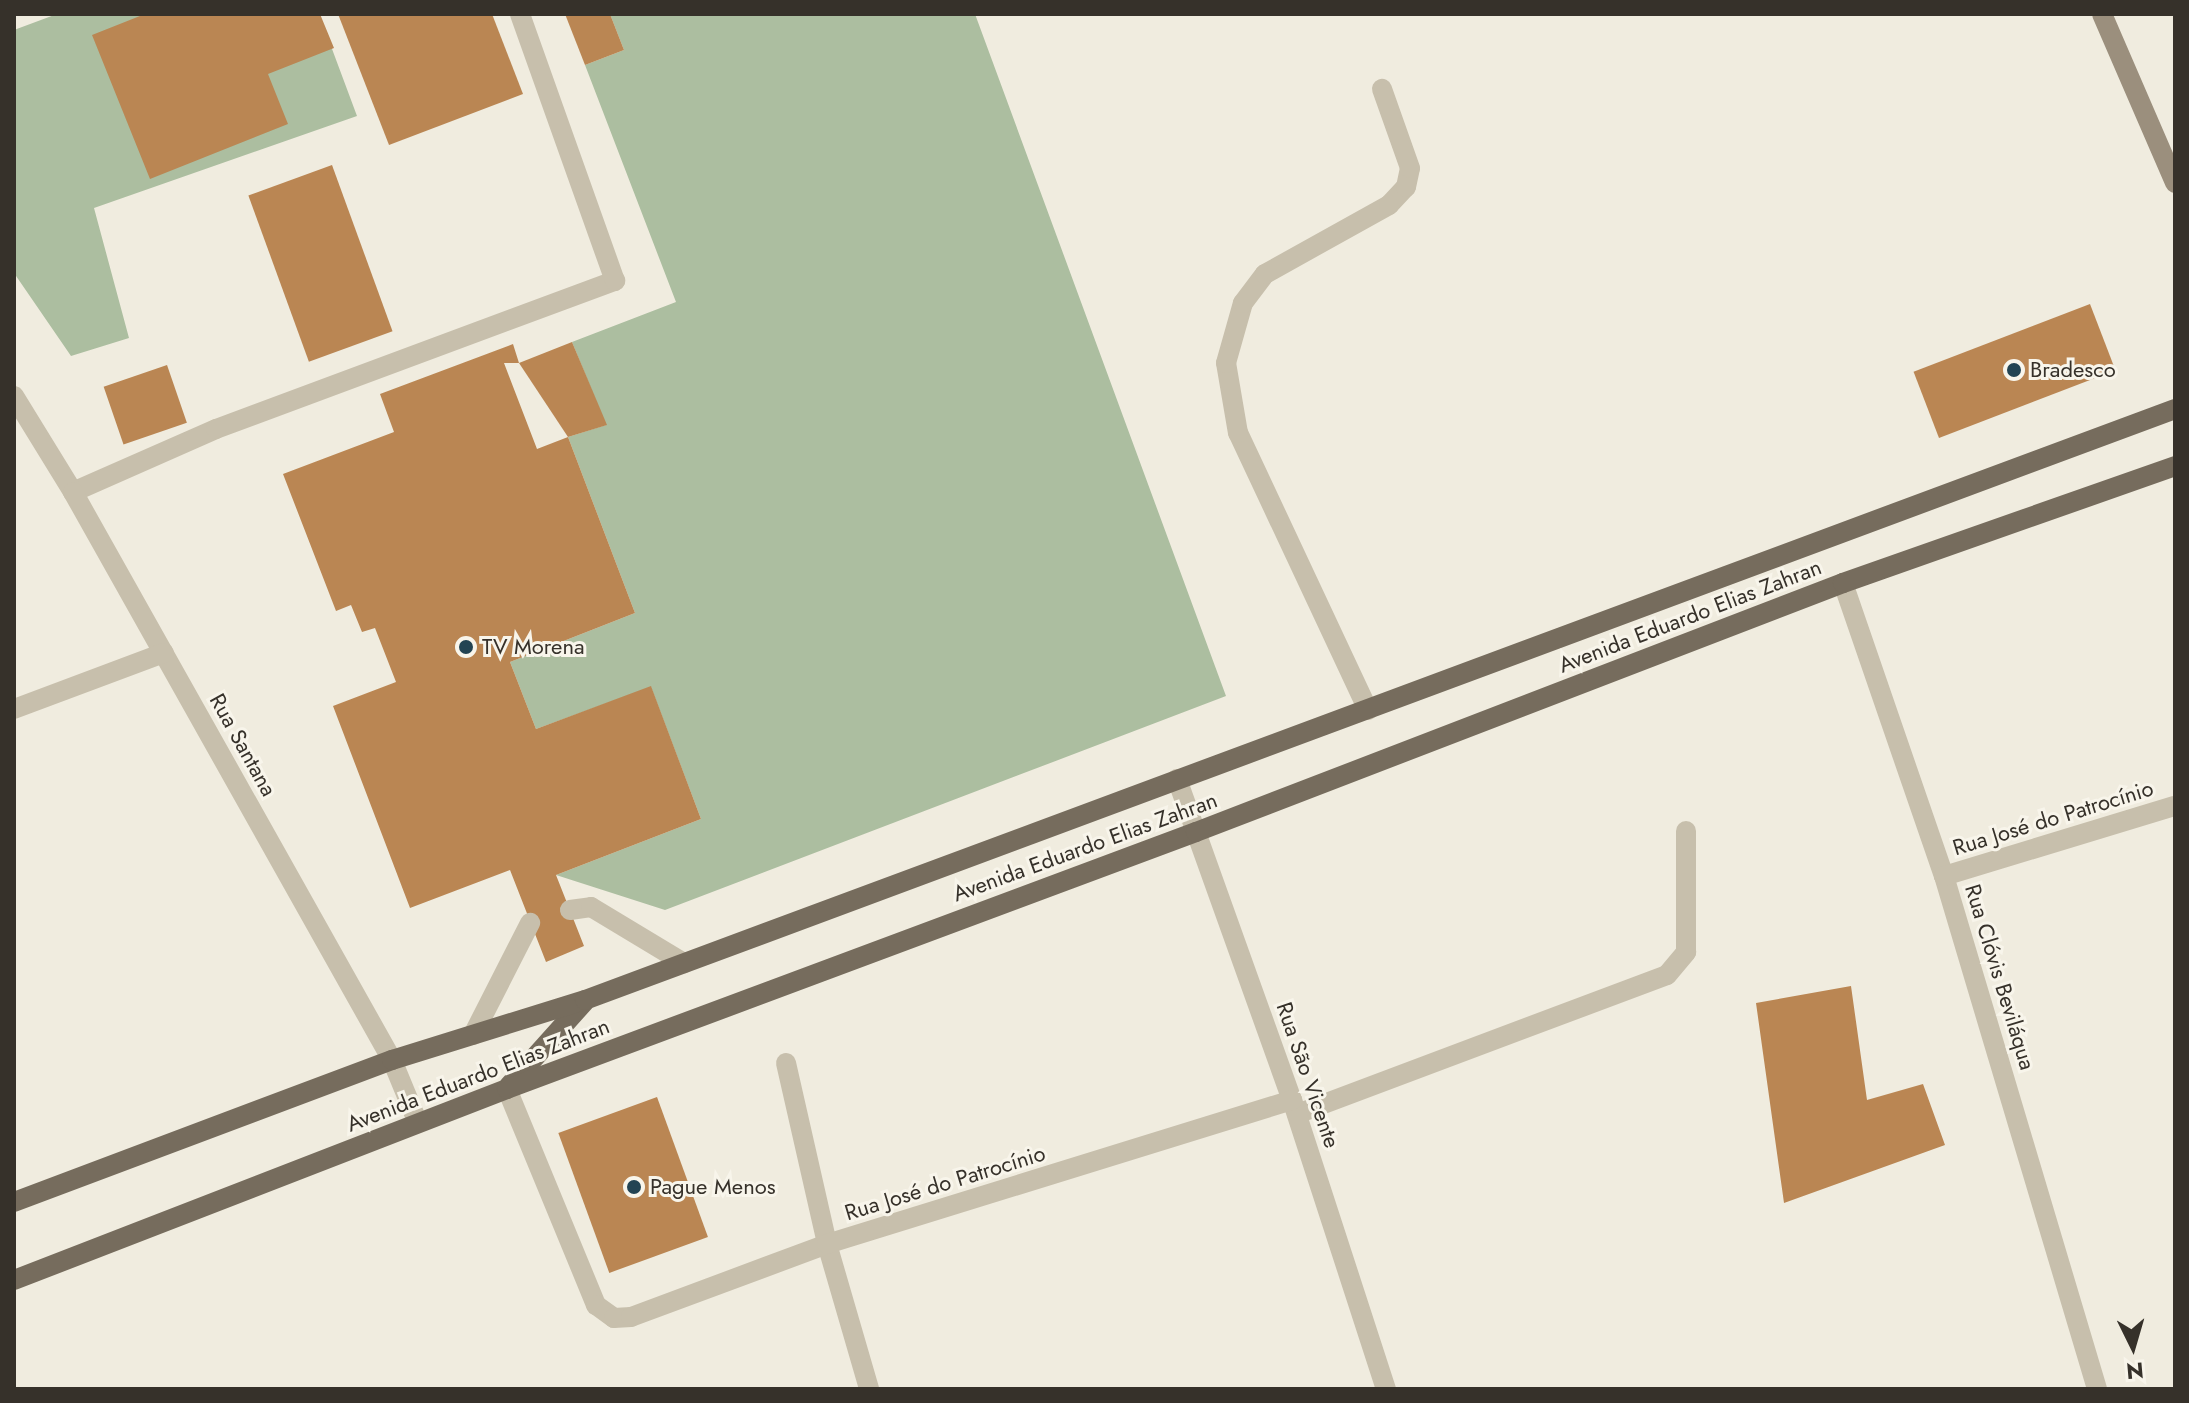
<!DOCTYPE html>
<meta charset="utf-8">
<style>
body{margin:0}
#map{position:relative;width:2189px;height:1403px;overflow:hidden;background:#f0ecdf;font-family:Jost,sans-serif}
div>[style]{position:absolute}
.green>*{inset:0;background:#acbea0}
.building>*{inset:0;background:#ba8653;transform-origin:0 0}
.service>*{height:20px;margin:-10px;padding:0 10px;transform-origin:10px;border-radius:10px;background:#c7bfac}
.minor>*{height:20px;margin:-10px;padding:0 10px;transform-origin:10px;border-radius:10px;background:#c7bfac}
.secondary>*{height:20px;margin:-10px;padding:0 10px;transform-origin:10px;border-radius:10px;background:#9b8f7d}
.primary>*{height:20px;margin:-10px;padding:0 10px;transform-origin:10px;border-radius:10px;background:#766c5d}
.dots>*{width:22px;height:22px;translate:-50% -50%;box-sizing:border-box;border:4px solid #f8f5eb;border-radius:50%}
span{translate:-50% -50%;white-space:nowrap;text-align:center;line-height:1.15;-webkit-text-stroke:6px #f8f5eb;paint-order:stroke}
.poi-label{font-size:22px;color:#36312a}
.left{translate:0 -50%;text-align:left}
.street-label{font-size:22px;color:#36312a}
.frame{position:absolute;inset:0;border:16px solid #36312a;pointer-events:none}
.north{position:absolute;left:2093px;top:1307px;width:80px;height:80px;-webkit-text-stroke:6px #f8f5eb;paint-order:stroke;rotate:175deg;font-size:22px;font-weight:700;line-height:32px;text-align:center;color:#36312a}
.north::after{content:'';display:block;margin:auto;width:28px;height:36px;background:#36312a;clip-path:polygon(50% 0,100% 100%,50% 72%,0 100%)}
</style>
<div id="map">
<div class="green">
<i style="clip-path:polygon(57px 14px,319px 14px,357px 116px,94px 208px,129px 338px,71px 356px,14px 273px,14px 30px)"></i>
<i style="clip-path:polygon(610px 14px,975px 14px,1226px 696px,665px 910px,556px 875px,701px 819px,651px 687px,536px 729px,510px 662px,635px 613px,568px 437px,606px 425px,572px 342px,676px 302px,585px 65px,624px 50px)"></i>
</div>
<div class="building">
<i style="clip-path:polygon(145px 14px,320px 14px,334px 48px,268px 74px,288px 124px,150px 179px,92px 35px)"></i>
<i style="clip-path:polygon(338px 14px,492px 14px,523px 94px,389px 145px)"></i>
<i style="clip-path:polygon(565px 14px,610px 14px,624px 50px,585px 65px)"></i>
<i style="left:332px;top:165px;width:177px;height:89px;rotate:70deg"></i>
<i style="left:2090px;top:304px;width:71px;height:189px;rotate:69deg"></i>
<i style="clip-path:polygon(572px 342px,607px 425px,568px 437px,519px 363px)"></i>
<i style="clip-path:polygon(513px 344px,519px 363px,504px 363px,537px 449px,568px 437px,635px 613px,510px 662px,536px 729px,651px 686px,701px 819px,556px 875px,584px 946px,546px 962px,510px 870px,410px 908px,333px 706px,396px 682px,375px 628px,362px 632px,351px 605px,336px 611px,283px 474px,394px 432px,380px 394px)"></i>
<i style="left:167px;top:365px;width:61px;height:67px;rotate:71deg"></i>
<i style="clip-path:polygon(1851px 986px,1867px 1100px,1923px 1084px,1945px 1145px,1784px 1203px,1756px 1003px)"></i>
<i style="left:657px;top:1097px;width:149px;height:105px;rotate:70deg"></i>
</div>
<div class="service">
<i style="left:73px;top:492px;width:156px;rotate:-23.8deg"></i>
<i style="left:216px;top:429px;width:426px;rotate:-20.4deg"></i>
<i style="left:615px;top:281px;width:283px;rotate:-109.6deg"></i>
<i style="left:1368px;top:710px;width:306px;rotate:-115.1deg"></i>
<i style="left:1238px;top:433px;width:71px;rotate:-99.7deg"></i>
<i style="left:1226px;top:363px;width:62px;rotate:-74.2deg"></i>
<i style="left:1243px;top:303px;width:36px;rotate:-53deg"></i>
<i style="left:1265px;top:274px;width:142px;rotate:-29.1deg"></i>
<i style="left:1389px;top:205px;width:25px;rotate:-47deg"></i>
<i style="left:1406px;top:187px;width:19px;rotate:-78deg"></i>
<i style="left:1410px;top:168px;width:84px;rotate:-109.5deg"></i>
<i style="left:570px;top:910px;width:21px;rotate:-8deg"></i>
<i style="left:591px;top:907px;width:109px;rotate:31.1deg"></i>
<i style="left:473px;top:1035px;width:126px;rotate:-63deg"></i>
<i style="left:1297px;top:1114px;width:395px;rotate:-20.6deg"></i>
<i style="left:1667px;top:975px;width:30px;rotate:-50deg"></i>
<i style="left:1686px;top:952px;width:121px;rotate:-90deg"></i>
</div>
<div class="minor">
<i style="left:14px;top:396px;width:113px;rotate:58.4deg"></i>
<i style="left:73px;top:492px;width:651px;rotate:60.68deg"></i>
<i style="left:392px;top:1060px;width:68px;rotate:67.6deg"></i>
<i style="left:1843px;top:583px;width:310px;rotate:71deg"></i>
<i style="left:1944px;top:876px;width:535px;rotate:73.39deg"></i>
<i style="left:14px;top:709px;width:160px;rotate:-20.5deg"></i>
<i style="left:1177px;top:779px;width:341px;rotate:70.3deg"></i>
<i style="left:1292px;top:1100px;width:304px;rotate:72deg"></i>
<i style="left:1944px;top:876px;width:241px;rotate:-16.9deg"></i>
<i style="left:786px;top:1063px;width:186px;rotate:77.2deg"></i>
<i style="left:827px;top:1244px;width:151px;rotate:73.8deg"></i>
<i style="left:507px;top:1089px;width:234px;rotate:67.6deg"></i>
<i style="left:596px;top:1305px;width:22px;rotate:36deg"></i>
<i style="left:614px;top:1318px;width:17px;rotate:-3deg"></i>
<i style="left:631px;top:1317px;width:209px;rotate:-20.4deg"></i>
<i style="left:827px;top:1244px;width:487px;rotate:-17.2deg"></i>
</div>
<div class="secondary">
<i style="left:2102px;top:14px;width:184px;rotate:66.6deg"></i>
</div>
<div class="primary">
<i style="left:509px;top:1086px;width:113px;rotate:-48.2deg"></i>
<i style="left:14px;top:1202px;width:404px;rotate:-20.6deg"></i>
<i style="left:392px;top:1060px;width:202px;rotate:-17.3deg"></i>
<i style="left:585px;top:1000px;width:1696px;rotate:-20.39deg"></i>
<i style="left:14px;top:1280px;width:529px;rotate:-21.18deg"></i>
<i style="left:507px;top:1089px;width:735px;rotate:-20.46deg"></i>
<i style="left:1196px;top:832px;width:693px;rotate:-21.05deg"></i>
<i style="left:1843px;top:583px;width:352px;rotate:-19.4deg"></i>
</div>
<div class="dots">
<i style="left:2014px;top:370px;background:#234453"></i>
<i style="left:466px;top:647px;background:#234453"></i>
<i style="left:634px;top:1187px;background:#234453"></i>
</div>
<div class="poi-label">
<span class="left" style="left:2030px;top:370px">Bradesco</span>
<span class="left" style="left:482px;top:647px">TV Morena</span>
<span class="left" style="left:650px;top:1187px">Pague Menos</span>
</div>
<div class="street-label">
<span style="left:1690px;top:616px;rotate:-21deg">Avenida Eduardo Elias Zahran</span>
<span style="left:243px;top:745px;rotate:61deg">Rua Santana</span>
<span style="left:2053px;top:818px;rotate:-17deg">Rua José do Patrocínio</span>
<span style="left:1085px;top:847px;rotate:-20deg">Avenida Eduardo Elias Zahran</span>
<span style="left:2000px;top:977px;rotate:73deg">Rua Clóvis Beviláqua</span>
<span style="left:478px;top:1075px;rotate:-21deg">Avenida Eduardo Elias Zahran</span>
<span style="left:1308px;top:1075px;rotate:71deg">Rua São Vicente</span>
<span style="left:945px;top:1183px;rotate:-17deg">Rua José do Patrocínio</span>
</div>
<div class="frame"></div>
<div class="north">N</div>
</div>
